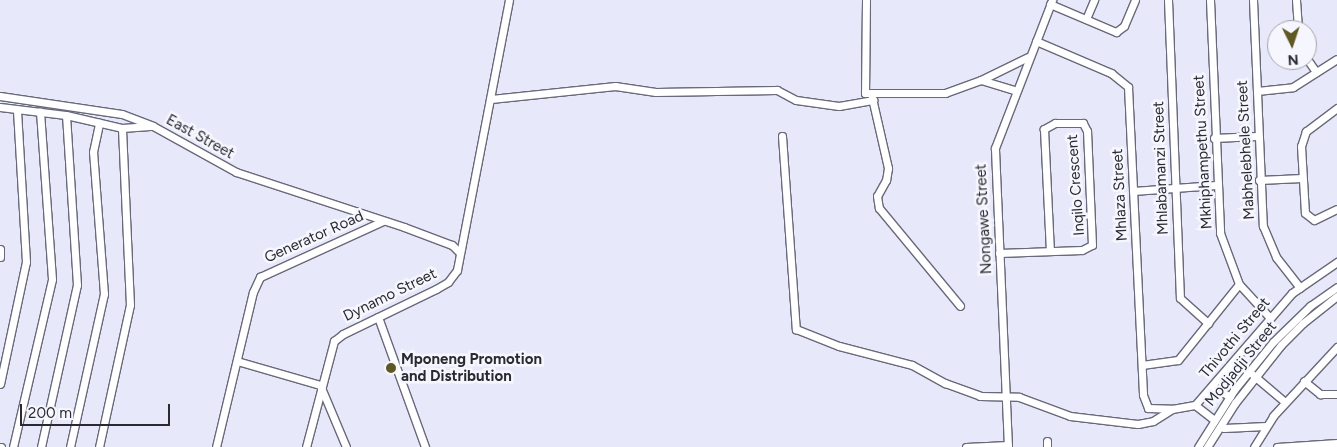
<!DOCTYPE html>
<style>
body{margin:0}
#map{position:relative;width:1337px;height:447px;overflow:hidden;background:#e7e9fa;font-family:Figtree,sans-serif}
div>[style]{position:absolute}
.roads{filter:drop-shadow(1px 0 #686979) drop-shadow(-1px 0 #686979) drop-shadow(0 1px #686979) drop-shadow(0 -1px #686979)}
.minor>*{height:7px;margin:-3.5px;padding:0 3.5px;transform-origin:3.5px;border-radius:3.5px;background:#fff}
.dots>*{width:14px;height:14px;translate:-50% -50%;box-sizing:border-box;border:2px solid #f6f7fe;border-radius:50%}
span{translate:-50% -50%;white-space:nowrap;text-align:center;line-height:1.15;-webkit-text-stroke:5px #f6f7fe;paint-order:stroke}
.street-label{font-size:15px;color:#2a2a31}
.poi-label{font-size:15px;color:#2a2a31;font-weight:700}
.left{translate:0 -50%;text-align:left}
.north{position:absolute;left:1267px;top:20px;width:50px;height:50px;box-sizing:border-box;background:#f6f7fe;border:1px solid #a4a5ac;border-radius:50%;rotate:176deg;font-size:14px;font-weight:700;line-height:20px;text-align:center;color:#2a2a31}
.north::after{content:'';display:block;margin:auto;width:18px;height:22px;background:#5f5724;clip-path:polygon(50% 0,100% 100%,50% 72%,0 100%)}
.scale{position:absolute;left:20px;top:404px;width:150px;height:22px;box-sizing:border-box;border:2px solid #2a2a31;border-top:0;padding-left:6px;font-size:15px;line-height:18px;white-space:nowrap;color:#2a2a31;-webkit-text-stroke:4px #f6f7fe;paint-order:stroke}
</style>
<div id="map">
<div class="roads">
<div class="minor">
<i style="left:866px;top:0;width:93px;rotate:90.6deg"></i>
<i style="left:865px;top:93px;width:80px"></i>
<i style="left:945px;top:93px;width:38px;rotate:-20deg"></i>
<i style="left:981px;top:80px;width:52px;rotate:-26.1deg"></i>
<i style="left:1168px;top:0;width:298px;rotate:87.7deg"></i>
<i style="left:1180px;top:298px;width:38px;rotate:42deg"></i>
<i style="left:1210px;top:0;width:233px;rotate:87.5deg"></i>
<i style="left:1220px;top:233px;width:54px;rotate:69.6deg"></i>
<i style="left:1239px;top:284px;width:46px;rotate:47.6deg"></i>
<i style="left:1253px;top:0;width:226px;rotate:87.5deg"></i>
<i style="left:1263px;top:226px;width:34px;rotate:67deg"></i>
<i style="left:1276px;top:257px;width:39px;rotate:52deg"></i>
<i style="left:1296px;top:0;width:30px;rotate:86deg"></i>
<i style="left:1050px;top:4px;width:72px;rotate:23deg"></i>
<i style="left:1116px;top:32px;width:10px;rotate:-37deg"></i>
<i style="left:1124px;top:26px;width:28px;rotate:-67deg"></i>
<i style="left:1086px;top:19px;width:21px;rotate:-67deg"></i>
<i style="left:1036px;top:41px;width:82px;rotate:23.1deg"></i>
<i style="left:1111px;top:73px;width:22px;rotate:39deg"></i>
<i style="left:1128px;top:87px;width:308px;rotate:87.2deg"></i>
<i style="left:1143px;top:395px;width:14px;rotate:69deg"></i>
<i style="left:1148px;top:408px;width:24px;rotate:2deg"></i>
<i style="left:1172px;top:409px;width:23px;rotate:-10deg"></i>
<i style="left:1195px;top:405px;width:148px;rotate:-49.1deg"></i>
<i style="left:1292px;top:293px;width:55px;rotate:-34.6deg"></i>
<i style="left:1307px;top:59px;width:16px;rotate:55deg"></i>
<i style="left:981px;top:80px;width:34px;rotate:17deg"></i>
<i style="left:1257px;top:91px;width:36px;rotate:-6deg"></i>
<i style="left:1293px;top:87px;width:52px;rotate:-32.5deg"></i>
<i style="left:0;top:96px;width:123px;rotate:8.4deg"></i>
<i style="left:122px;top:114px;width:33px;rotate:21deg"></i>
<i style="left:153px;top:126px;width:95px;rotate:29deg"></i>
<i style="left:236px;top:172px;width:177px;rotate:18.1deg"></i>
<i style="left:404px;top:227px;width:51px;rotate:20.6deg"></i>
<i style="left:452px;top:245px;width:10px;rotate:45deg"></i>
<i style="left:872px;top:98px;width:72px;rotate:77.1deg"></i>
<i style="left:888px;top:168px;width:12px;rotate:99deg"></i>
<i style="left:886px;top:180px;width:18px;rotate:119deg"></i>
<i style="left:877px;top:196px;width:12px;rotate:81deg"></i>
<i style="left:879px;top:208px;width:127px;rotate:50.4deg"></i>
<i style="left:491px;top:99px;width:125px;rotate:-6deg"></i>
<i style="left:615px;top:86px;width:41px;rotate:8.3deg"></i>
<i style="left:656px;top:92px;width:121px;rotate:-0.9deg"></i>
<i style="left:777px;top:90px;width:21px;rotate:28deg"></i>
<i style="left:796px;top:100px;width:43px;rotate:7.9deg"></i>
<i style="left:839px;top:106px;width:35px;rotate:-10deg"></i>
<i style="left:0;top:107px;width:66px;rotate:6.9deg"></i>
<i style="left:66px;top:115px;width:57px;rotate:13.1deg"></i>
<i style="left:122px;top:128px;width:28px;rotate:-4deg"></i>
<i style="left:1337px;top:108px;width:39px;rotate:143deg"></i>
<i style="left:1306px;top:131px;width:16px;rotate:108deg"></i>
<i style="left:1301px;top:146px;width:67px;rotate:86.6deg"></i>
<i style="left:1305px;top:213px;width:11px;rotate:38deg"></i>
<i style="left:1314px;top:220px;width:25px;rotate:-26deg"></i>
<i style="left:782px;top:136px;width:194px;rotate:85.9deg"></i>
<i style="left:796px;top:329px;width:46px;rotate:21.6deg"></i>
<i style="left:839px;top:346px;width:75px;rotate:14.6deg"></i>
<i style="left:912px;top:365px;width:38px;rotate:29deg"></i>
<i style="left:945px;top:383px;width:37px;rotate:20deg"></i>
<i style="left:980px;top:396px;width:39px;rotate:1deg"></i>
<i style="left:1019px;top:397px;width:54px;rotate:20.4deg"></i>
<i style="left:1070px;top:416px;width:68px;rotate:6.7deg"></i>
<i style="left:1138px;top:424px;width:15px;rotate:-11deg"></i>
<i style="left:1153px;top:421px;width:22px;rotate:-32deg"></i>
<i style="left:1214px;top:138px;width:43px;rotate:-2.7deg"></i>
<i style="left:1259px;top:180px;width:43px;rotate:-2.7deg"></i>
<i style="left:1133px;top:191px;width:83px;rotate:-4.1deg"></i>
<i style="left:0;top:249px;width:8px;rotate:90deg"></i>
<i style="left:999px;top:253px;width:83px;rotate:-2.1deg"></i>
<i style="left:1082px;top:250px;width:11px;rotate:-27deg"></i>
<i style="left:1092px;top:245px;width:114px;rotate:-92.5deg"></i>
<i style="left:1087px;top:131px;width:9px;rotate:-117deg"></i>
<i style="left:1083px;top:123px;width:28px;rotate:180deg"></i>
<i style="left:1055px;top:123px;width:13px;rotate:151deg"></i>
<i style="left:1044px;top:129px;width:122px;rotate:87.2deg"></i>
<i style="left:378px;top:317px;width:138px;rotate:70.1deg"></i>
<i style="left:237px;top:361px;width:86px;rotate:16.1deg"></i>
<i style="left:320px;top:385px;width:67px;rotate:67.2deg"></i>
<i style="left:1142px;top:365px;width:36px;rotate:-8deg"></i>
<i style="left:1178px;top:360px;width:97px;rotate:-51.2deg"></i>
<i style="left:1253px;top:375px;width:42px;rotate:40.2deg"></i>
<i style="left:1304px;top:381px;width:21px;rotate:39deg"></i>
<i style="left:1320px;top:394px;width:17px"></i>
<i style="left:0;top:384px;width:125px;rotate:-78deg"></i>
<i style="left:26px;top:262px;width:151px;rotate:-93.4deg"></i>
<i style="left:1212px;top:386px;width:21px;rotate:31deg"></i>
<i style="left:1195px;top:405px;width:24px;rotate:38deg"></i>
<i style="left:1224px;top:428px;width:42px;rotate:-2.7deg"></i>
<i style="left:0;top:447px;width:1px"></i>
<i style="left:13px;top:447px;width:172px;rotate:-76.9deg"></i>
<i style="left:52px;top:279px;width:168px;rotate:-94.1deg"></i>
<i style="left:41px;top:447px;width:166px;rotate:-77.5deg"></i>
<i style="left:77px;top:285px;width:170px;rotate:-93.7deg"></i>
<i style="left:70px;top:447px;width:157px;rotate:-77.5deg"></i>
<i style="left:104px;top:294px;width:142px;rotate:-94.4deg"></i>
<i style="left:93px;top:152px;width:30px;rotate:-78deg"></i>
<i style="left:99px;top:447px;width:145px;rotate:-77.7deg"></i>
<i style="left:130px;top:305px;width:177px;rotate:-92.6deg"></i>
<i style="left:216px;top:447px;width:159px;rotate:-76.6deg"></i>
<i style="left:253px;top:292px;width:17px;rotate:-65deg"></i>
<i style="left:260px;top:277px;width:135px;rotate:-24.5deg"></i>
<i style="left:306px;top:447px;width:110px;rotate:-75.2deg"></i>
<i style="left:334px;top:341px;width:11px;rotate:-38deg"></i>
<i style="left:343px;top:334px;width:103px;rotate:-25.8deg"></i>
<i style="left:436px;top:289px;width:14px;rotate:-30deg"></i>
<i style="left:448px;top:282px;width:15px;rotate:-53deg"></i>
<i style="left:457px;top:270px;width:275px;rotate:-79.1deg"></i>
<i style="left:966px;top:447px;width:42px;rotate:-2.7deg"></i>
<i style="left:1008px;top:447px;width:299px;rotate:-92.5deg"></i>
<i style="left:995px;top:148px;width:159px;rotate:-68.9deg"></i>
<i style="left:1047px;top:447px;width:6px;rotate:-90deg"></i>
<i style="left:1198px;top:447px;width:67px;rotate:-57.7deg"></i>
<i style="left:1234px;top:390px;width:62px;rotate:-50.9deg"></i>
<i style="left:1273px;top:342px;width:52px;rotate:-44.2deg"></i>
<i style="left:1310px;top:306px;width:33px;rotate:-35deg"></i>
<i style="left:1207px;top:447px;width:52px;rotate:-57.5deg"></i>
<i style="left:1235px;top:403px;width:74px;rotate:-51.6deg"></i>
<i style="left:1281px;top:345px;width:31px;rotate:-45deg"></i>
<i style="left:1303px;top:323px;width:43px;rotate:-38.5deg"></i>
<i style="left:1254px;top:447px;width:36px;rotate:-58deg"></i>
<i style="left:1273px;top:416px;width:94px;rotate:-47.2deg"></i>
<i style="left:1277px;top:447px;width:60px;rotate:-3.8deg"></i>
</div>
</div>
<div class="dots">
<i style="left:391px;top:368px;background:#5f5724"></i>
</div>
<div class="street-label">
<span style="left:200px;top:137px;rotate:29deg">East Street</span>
<span style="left:1246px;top:150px;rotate:-93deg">Mabhelebhele Street</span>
<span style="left:1203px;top:152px;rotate:-93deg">Mkhiphampethu Street</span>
<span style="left:1161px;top:168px;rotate:-92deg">Mhlabamanzi Street</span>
<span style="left:1076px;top:185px;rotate:-94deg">Inqilo Crescent</span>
<span style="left:1120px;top:195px;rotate:-93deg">Mhlaza Street</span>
<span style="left:984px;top:219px;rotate:-93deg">Nongawe Street</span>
<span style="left:314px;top:237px;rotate:-24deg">Generator Road</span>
<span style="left:390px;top:295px;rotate:-26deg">Dynamo Street</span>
<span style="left:1235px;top:338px;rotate:-50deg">Thivothi Street</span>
<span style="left:1241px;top:364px;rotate:-51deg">Modjadji Street</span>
</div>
<div class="poi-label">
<span class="left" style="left:401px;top:368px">Mponeng Promotion<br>and Distribution</span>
</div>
<div class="north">N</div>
<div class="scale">200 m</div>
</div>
